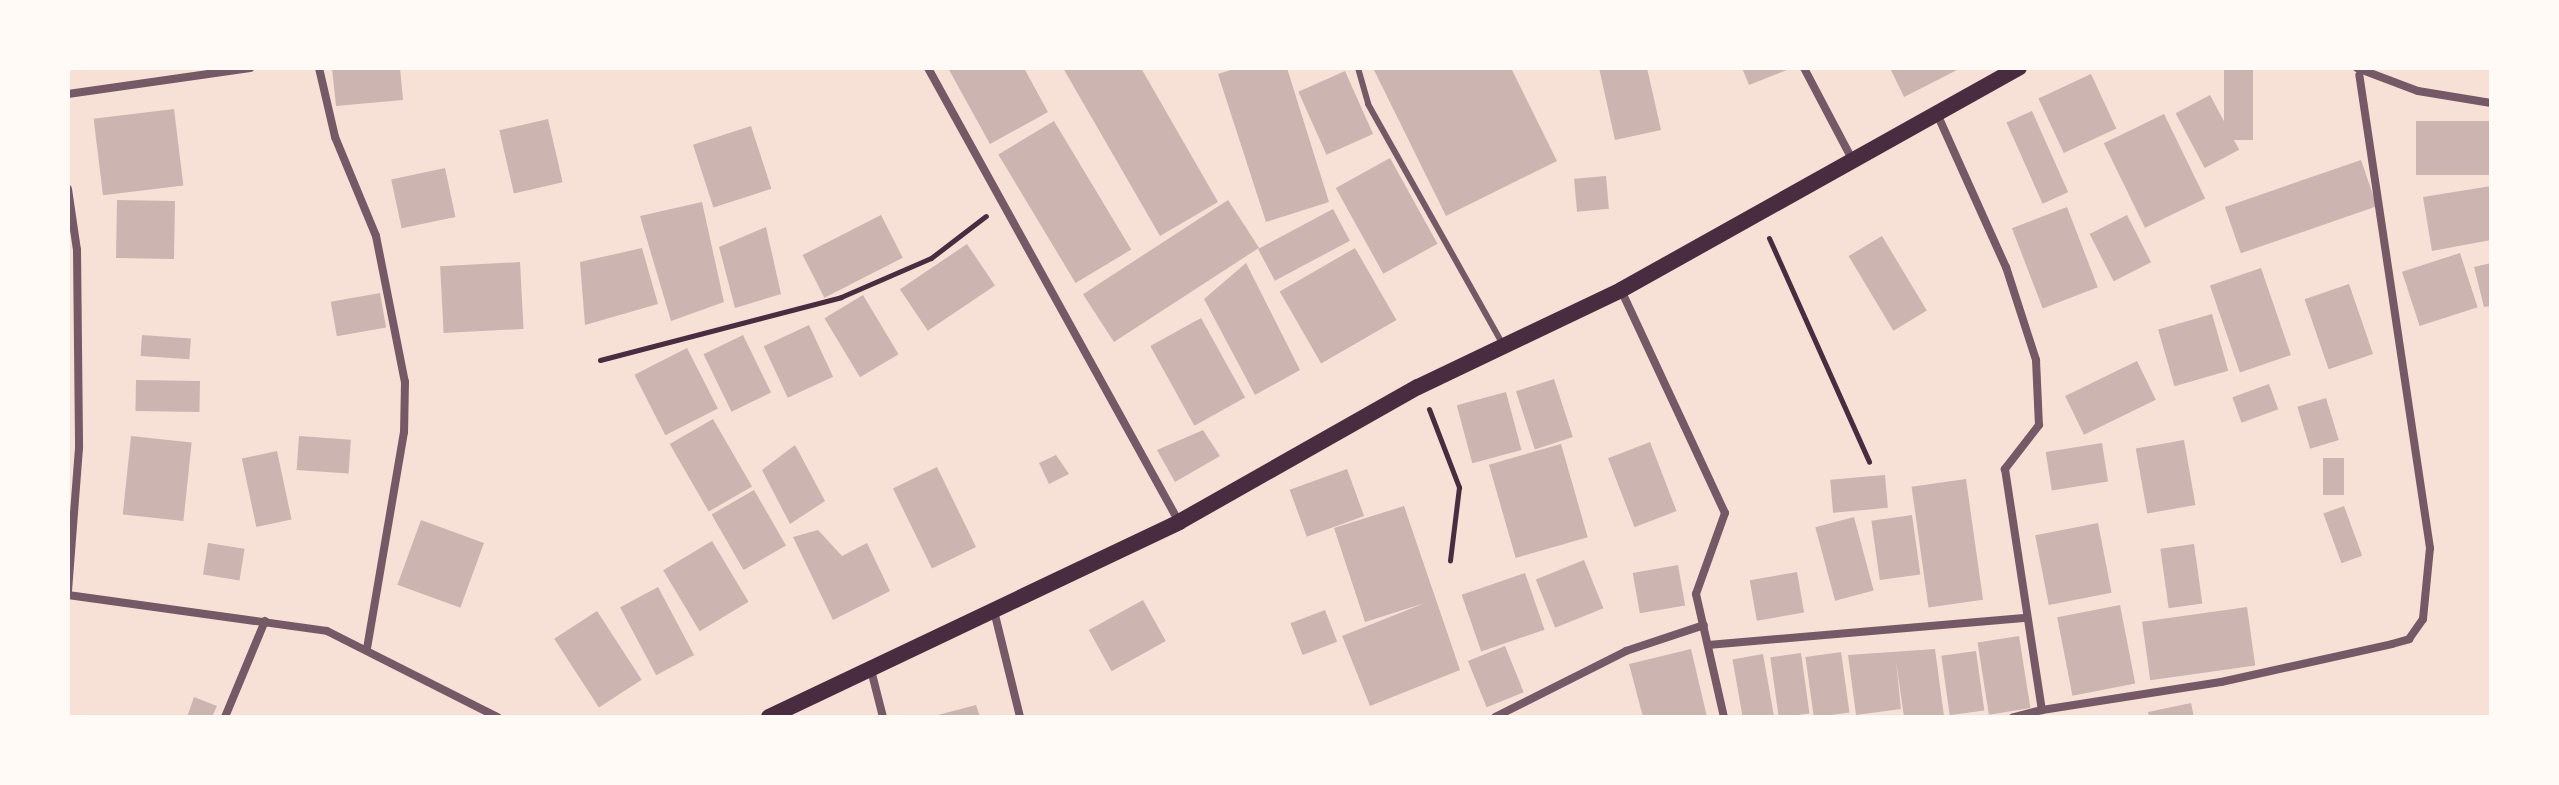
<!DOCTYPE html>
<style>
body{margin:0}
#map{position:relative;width:2559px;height:785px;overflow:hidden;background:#f7e1d7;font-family:Poppins,sans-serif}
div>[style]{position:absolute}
.building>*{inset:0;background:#ccb4b1;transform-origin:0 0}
.path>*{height:5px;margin:-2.5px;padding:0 2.5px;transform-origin:2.5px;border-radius:2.5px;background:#4a2c40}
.service>*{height:6px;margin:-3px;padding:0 3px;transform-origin:3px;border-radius:3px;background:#755966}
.minor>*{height:8px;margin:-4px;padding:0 4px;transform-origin:4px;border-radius:4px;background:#755966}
.secondary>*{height:16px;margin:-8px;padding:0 8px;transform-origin:8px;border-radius:8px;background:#4a2c40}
span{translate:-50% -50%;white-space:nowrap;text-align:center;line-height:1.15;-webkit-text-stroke:8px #fffaf5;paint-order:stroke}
.frame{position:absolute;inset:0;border:70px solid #fffaf5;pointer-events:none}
</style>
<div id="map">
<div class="building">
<i style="clip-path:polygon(332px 68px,400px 68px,403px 100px,336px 106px)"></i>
<i style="clip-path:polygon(948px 68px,1024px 68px,1048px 112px,990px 144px)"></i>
<i style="clip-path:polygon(1063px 68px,1141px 68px,1218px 202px,1160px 236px)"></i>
<i style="clip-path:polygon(1237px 68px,1287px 68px,1329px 202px,1266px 222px,1218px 74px)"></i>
<i style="clip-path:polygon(1373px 68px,1511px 68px,1557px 161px,1446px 216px)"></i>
<i style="clip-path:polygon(1599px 68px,1647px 68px,1661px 130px,1615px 140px)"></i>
<i style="clip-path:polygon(1742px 68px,1792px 68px,1749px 85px)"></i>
<i style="clip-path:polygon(1890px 68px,1961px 68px,1904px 97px)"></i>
<i style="left:2224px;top:68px;width:29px;height:72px"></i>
<i style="left:1345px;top:71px;width:69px;height:51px;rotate:66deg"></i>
<i style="left:2091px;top:74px;width:60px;height:58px;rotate:65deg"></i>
<i style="left:2210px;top:95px;width:62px;height:39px;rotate:62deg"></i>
<i style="left:174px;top:109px;width:77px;height:81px;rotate:83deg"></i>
<i style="left:2032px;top:111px;width:89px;height:28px;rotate:66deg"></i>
<i style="left:2164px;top:114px;width:94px;height:67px;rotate:64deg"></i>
<i style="left:548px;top:119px;width:65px;height:50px;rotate:77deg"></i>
<i style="left:1054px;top:121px;width:150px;height:65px;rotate:59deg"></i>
<i style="left:2491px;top:121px;width:54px;height:75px;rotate:90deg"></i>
<i style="left:751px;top:126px;width:66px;height:61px;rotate:72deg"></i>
<i style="left:1390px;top:158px;width:98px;height:62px;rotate:61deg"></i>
<i style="left:2361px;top:160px;width:49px;height:144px;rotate:71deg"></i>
<i style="left:445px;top:168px;width:50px;height:55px;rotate:78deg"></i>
<i style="left:1606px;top:176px;width:33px;height:32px;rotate:85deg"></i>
<i style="clip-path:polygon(2491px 186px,2491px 240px,2432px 251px,2423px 197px)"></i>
<i style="left:117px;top:200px;width:58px;height:58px;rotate:1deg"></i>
<i style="left:1228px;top:200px;width:57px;height:173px;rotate:57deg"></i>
<i style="clip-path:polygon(702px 202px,724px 302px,671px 321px,640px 216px)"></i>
<i style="left:2067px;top:207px;width:86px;height:59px;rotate:69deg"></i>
<i style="left:1333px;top:209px;width:36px;height:85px;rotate:62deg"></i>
<i style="left:881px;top:215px;width:48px;height:88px;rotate:63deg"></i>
<i style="left:2127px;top:215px;width:53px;height:42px;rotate:63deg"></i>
<i style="clip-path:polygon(766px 227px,781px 294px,735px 308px,719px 247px)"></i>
<i style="left:1882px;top:236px;width:87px;height:39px;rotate:59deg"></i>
<i style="left:967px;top:244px;width:50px;height:81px;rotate:56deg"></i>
<i style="clip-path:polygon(642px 248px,658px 304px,585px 325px,580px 262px)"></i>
<i style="left:1355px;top:248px;width:83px;height:87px;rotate:60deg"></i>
<i style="left:2460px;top:253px;width:57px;height:61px;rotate:72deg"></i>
<i style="left:520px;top:262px;width:67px;height:80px;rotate:87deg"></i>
<i style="clip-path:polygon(1246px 263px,1300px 370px,1255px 395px,1204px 299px)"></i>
<i style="clip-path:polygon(2491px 263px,2491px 306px,2484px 307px,2474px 267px)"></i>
<i style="left:2261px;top:268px;width:92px;height:54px;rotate:71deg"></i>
<i style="left:2349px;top:284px;width:74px;height:47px;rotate:71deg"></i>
<i style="left:380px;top:293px;width:35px;height:50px;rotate:80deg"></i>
<i style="left:863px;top:295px;width:69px;height:45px;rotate:59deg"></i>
<i style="left:2212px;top:314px;width:59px;height:56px;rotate:74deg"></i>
<i style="left:1201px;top:318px;width:91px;height:58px;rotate:61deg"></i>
<i style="left:809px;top:325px;width:57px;height:50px;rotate:65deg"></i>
<i style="left:142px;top:335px;width:49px;height:21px;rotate:4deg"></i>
<i style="left:743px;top:335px;width:64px;height:44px;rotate:64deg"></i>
<i style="left:687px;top:348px;width:68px;height:59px;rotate:63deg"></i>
<i style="left:2137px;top:361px;width:43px;height:80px;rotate:64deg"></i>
<i style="left:1554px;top:379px;width:61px;height:40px;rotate:72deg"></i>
<i style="left:136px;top:380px;width:64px;height:31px;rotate:1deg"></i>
<i style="left:2269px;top:384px;width:27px;height:39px;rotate:70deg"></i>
<i style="left:1506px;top:392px;width:60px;height:51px;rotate:75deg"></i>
<i style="left:2326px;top:398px;width:44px;height:30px;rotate:73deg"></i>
<i style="left:713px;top:419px;width:78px;height:50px;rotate:60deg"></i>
<i style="clip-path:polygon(1203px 430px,1220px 456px,1175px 482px,1157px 450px)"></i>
<i style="left:131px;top:436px;width:61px;height:79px;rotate:6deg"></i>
<i style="left:299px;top:436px;width:52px;height:34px;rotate:4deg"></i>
<i style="left:2184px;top:440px;width:66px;height:49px;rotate:80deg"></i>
<i style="left:1650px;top:442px;width:74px;height:45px;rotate:69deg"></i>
<i style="left:2102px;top:443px;width:39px;height:57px;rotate:81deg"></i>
<i style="left:1561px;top:444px;width:97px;height:75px;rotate:74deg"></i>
<i style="clip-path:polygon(795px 445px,825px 501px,790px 524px,762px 470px)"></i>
<i style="left:277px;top:451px;width:70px;height:36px;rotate:78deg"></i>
<i style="clip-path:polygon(1056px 455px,1069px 474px,1049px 484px,1039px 463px)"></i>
<i style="left:2323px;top:458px;width:21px;height:37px"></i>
<i style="left:937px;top:467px;width:89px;height:49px;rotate:64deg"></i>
<i style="left:1347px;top:469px;width:50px;height:61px;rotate:70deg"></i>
<i style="left:1885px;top:475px;width:33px;height:55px;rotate:85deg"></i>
<i style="left:1966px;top:479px;width:122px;height:55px;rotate:82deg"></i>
<i style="left:754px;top:490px;width:64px;height:49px;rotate:60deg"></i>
<i style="clip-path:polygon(1404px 506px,1460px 670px,1370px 706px,1342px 636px,1425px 603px,1365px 622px,1334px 528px)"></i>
<i style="left:2344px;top:506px;width:53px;height:22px;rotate:70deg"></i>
<i style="left:1912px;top:515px;width:60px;height:41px;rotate:82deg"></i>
<i style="left:1854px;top:517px;width:76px;height:40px;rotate:75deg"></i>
<i style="left:421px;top:520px;width:67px;height:69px;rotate:20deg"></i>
<i style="left:2098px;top:523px;width:71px;height:64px;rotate:79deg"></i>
<i style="clip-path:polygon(818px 530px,842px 556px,867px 543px,890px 591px,833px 620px,793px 537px)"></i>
<i style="left:712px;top:541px;width:71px;height:57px;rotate:59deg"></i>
<i style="left:208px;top:543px;width:37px;height:32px;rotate:9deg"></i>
<i style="left:2194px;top:544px;width:60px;height:34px;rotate:82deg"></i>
<i style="left:1584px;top:560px;width:52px;height:52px;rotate:68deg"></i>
<i style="left:1678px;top:565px;width:41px;height:46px;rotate:80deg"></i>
<i style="left:1797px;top:572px;width:41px;height:48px;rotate:80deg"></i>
<i style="left:1525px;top:573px;width:60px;height:67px;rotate:71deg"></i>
<i style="left:658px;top:587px;width:77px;height:43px;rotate:62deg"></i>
<i style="left:1143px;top:600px;width:47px;height:62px;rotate:61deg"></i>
<i style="left:2120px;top:605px;width:80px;height:64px;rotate:79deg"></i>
<i style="left:2247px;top:607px;width:59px;height:106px;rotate:82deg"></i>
<i style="left:1325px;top:610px;width:34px;height:37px;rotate:69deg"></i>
<i style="left:597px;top:611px;width:82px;height:51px;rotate:57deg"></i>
<i style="left:2019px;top:636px;width:73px;height:42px;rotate:81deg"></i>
<i style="left:1505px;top:646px;width:50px;height:40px;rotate:68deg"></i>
<i style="clip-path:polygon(1691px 649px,1707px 717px,1643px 717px,1629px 664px)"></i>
<i style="clip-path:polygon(1935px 649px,1944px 716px,1904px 717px,1896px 661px,1901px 709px,1856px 715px,1848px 655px)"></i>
<i style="left:1976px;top:651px;width:60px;height:35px;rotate:82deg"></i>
<i style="left:1841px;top:652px;width:61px;height:36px;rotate:82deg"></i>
<i style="left:1801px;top:653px;width:61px;height:31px;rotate:82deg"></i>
<i style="left:1763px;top:654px;width:64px;height:31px;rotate:80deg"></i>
<i style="clip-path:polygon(194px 697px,217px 706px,212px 717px,187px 717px)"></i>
<i style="clip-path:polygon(2191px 703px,2194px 717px,2149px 717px,2148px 712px)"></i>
<i style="clip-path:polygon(976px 705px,980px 717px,934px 717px,934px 716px)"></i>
</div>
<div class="path">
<i style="left:1769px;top:238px;width:245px;rotate:65.9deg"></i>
<i style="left:600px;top:360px;width:249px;rotate:-14.6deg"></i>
<i style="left:841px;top:297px;width:98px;rotate:-23.4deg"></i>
<i style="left:931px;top:258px;width:69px;rotate:-37.4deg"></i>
<i style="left:1429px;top:409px;width:84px;rotate:69deg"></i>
<i style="left:1459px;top:487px;width:74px;rotate:97deg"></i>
</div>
<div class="service">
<i style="left:1358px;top:68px;width:37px;rotate:74deg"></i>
<i style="left:1368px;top:104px;width:276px;rotate:60.7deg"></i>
</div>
<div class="minor">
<i style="left:319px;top:68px;width:71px;rotate:76.9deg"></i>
<i style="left:335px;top:137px;width:107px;rotate:67.5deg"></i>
<i style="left:376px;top:236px;width:149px;rotate:78.8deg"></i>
<i style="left:405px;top:382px;width:50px;rotate:91.1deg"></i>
<i style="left:404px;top:432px;width:219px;rotate:99.7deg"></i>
<i style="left:928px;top:68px;width:519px;rotate:61.06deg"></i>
<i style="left:1804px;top:68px;width:105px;rotate:62.2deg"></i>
<i style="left:2357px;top:68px;width:65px;rotate:20.7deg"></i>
<i style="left:2418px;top:91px;width:74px;rotate:9.3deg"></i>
<i style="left:68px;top:94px;width:184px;rotate:-8.1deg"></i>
<i style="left:1938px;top:116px;width:166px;rotate:65.8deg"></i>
<i style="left:2006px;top:267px;width:98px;rotate:72.1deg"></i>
<i style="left:2036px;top:360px;width:65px;rotate:87.4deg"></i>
<i style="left:2039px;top:425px;width:56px;rotate:127.7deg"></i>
<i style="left:2005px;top:469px;width:244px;rotate:81.3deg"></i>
<i style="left:2042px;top:710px;width:30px;rotate:166deg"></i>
<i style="left:68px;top:189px;width:62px;rotate:81.6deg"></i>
<i style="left:77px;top:250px;width:198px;rotate:89.4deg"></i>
<i style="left:79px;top:448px;width:144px;rotate:94.4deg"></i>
<i style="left:1621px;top:290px;width:246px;rotate:65deg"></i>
<i style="left:1725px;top:513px;width:86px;rotate:109.7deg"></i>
<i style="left:1696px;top:594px;width:126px;rotate:77.2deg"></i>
<i style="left:68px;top:595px;width:261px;rotate:7.9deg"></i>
<i style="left:327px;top:631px;width:191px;rotate:26.8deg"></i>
<i style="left:995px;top:615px;width:105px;rotate:76.2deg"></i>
<i style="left:1708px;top:645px;width:317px;rotate:-4.9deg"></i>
<i style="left:871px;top:670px;width:49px;rotate:75.7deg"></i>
<i style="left:2042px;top:710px;width:181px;rotate:-8.9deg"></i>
<i style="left:2221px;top:682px;width:175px;rotate:-12.5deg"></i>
<i style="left:2392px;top:644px;width:18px;rotate:-16deg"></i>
<i style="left:2409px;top:639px;width:24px;rotate:-55deg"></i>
<i style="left:2423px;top:619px;width:71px;rotate:-84.4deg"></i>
<i style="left:2430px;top:548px;width:478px;rotate:-98.5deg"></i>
<i style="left:225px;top:717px;width:104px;rotate:-67.4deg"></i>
<i style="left:1495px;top:717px;width:147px;rotate:-26.7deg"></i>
<i style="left:1626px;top:651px;width:82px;rotate:-18.4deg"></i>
</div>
<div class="secondary">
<i style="left:769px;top:717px;width:454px;rotate:-25.4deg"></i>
<i style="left:1179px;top:522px;width:274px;rotate:-29.5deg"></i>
<i style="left:1418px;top:387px;width:225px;rotate:-25.5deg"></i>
<i style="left:1621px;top:290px;width:456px;rotate:-29.2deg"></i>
</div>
<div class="frame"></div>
</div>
